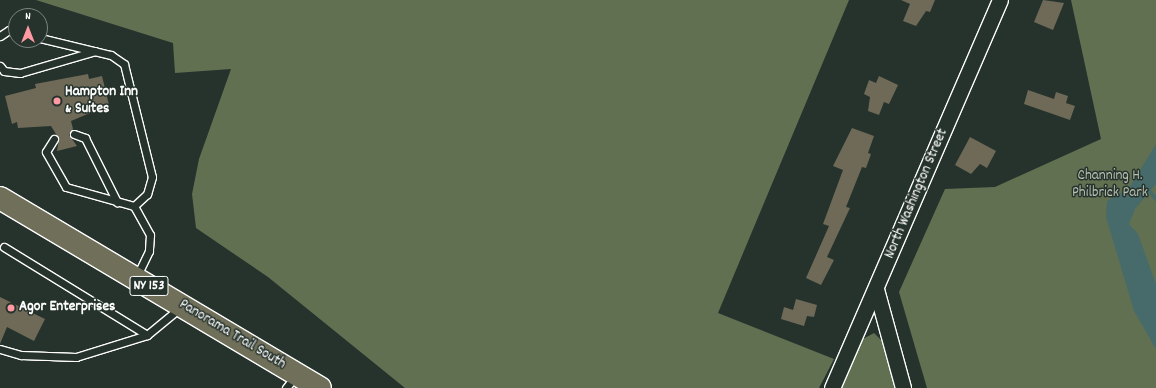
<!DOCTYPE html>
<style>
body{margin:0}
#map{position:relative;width:1156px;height:388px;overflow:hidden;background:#26332d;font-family:Dekko,sans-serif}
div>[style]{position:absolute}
.green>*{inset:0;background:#627052}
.water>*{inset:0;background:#466b6a}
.stream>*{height:4px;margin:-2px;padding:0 2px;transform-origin:2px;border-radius:2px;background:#466b6a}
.building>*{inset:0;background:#6e6a57}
.roads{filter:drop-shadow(1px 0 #fff) drop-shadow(-1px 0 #fff) drop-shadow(0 1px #fff) drop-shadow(0 -1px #fff)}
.lane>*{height:7px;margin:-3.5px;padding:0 3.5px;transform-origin:3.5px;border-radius:3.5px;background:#26332d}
.street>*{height:15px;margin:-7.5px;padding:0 7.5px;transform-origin:7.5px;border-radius:7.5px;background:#26332d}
.primary>*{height:22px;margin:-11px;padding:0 11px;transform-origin:11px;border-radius:11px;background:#706f59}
.dots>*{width:11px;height:11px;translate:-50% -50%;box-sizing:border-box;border:2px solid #26332d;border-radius:50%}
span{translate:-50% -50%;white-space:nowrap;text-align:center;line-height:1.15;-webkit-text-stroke:3px #26332d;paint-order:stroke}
.shield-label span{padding:1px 3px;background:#26332d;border:1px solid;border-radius:3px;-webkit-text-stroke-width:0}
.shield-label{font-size:14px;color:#fff;font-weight:700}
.poi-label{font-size:15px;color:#fff;font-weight:700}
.left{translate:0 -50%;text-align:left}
.park-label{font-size:15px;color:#b8bfb1}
.street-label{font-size:15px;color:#fff}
.north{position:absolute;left:8px;top:8px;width:40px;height:40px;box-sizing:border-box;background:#26332d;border:1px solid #7d8581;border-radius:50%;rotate:0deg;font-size:11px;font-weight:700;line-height:16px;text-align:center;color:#fff}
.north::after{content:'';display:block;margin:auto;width:14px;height:18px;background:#ff9aa2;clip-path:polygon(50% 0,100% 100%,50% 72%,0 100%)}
</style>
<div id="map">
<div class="green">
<i style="clip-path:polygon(36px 0,849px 0,718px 313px,834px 359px,819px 388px,405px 388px,268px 277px,196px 228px,192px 194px,199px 159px,231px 69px,175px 73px,173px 43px)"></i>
<i style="clip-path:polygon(1071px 0,1156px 0,1156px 388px,927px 388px,899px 292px,945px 189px,995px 187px,1101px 139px)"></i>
<i style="clip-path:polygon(874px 333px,884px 343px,897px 388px,838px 388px,863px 339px)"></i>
</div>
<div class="water">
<i style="clip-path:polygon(1156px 144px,1156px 184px,1135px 209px,1129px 224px,1138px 234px,1156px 284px,1156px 349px,1134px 311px,1106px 217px,1107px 201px,1129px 188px)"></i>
</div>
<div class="stream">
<i style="left:1146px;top:187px;width:16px;rotate:50deg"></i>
</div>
<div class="building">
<i style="clip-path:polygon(901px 0,935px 0,930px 12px,926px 11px,916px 26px,903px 21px,910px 4px)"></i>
<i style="clip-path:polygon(1043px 0,1064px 3px,1053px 30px,1034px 22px)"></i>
<i style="clip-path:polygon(88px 74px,89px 79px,102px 76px,109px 105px,71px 121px,73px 129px,69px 135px,77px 146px,57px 151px,59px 139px,51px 126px,18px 128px,17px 122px,12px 124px,5px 96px,36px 88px,35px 84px)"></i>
<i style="clip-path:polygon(879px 76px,898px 85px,889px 104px,884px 102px,879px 115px,868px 111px,870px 97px,864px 94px,869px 80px,876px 83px)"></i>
<i style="clip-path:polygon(1028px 90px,1054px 99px,1056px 92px,1068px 96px,1066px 103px,1075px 106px,1070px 120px,1024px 104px)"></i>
<i style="clip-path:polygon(852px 128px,874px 136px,868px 153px,871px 154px,866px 168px,862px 167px,846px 207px,850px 208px,827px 257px,834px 260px,821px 285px,806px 278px,829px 226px,823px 224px,843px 170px,833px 166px)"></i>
<i style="clip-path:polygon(970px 137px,996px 151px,987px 168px,980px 164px,971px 174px,955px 165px)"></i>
<i style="clip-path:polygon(0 297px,45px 319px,34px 341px,7px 327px,0 344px)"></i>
<i style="clip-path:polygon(796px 299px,817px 305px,814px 317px,807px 316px,804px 326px,781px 319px,784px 307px,793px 310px)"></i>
</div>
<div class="roads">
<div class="lane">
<i style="left:0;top:36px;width:11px;rotate:-34deg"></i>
<i style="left:9px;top:30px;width:7px;rotate:16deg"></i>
<i style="left:40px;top:38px;width:73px;rotate:13.5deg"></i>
<i style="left:111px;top:55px;width:16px;rotate:35deg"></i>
<i style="left:124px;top:64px;width:116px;rotate:76.1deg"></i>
<i style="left:152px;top:177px;width:18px;rotate:106deg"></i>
<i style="left:147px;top:194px;width:18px;rotate:137deg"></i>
<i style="left:0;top:66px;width:6px;rotate:51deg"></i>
<i style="left:4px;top:71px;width:16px;rotate:7deg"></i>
<i style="left:20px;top:73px;width:78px;rotate:-16.3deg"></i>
<i style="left:74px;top:134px;width:12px;rotate:20deg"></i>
<i style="left:85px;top:138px;width:72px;rotate:63.4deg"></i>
<i style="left:54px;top:139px;width:15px;rotate:122deg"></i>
<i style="left:46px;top:152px;width:40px;rotate:60.3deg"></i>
<i style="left:66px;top:187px;width:71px;rotate:15.6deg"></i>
<i style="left:134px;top:206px;width:33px;rotate:61deg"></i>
<i style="left:150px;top:235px;width:16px;rotate:94deg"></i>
<i style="left:149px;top:251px;width:28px;rotate:116deg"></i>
<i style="left:4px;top:247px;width:168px;rotate:31.6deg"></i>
<i style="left:0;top:349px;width:22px;rotate:16deg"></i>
<i style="left:21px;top:355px;width:55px;rotate:2.1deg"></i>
<i style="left:76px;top:357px;width:74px;rotate:-17.2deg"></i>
<i style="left:147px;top:335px;width:44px;rotate:-39.5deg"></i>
<i style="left:286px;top:388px;width:16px;rotate:-52deg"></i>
</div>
<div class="street">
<i style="left:876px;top:289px;width:103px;rotate:74.7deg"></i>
<i style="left:832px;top:388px;width:423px;rotate:-66.6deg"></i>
</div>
<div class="primary">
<i style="left:0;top:198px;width:372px;rotate:30.7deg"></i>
</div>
</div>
<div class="dots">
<i style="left:57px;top:101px;background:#ff9aa2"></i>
<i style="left:11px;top:308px;background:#ff9aa2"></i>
</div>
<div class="shield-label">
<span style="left:149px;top:286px">NY 153</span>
</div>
<div class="poi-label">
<span class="left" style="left:65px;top:101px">Hampton Inn<br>&amp; Suites</span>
<span class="left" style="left:19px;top:308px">Agor Enterprises</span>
</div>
<div class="park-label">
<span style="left:1110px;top:185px">Channing H.<br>Philbrick Park</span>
</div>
<div class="street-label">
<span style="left:917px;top:194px;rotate:-67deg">North Washington Street</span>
<span style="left:232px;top:335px;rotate:31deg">Panorama Trail South</span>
</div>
<div class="north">N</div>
</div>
